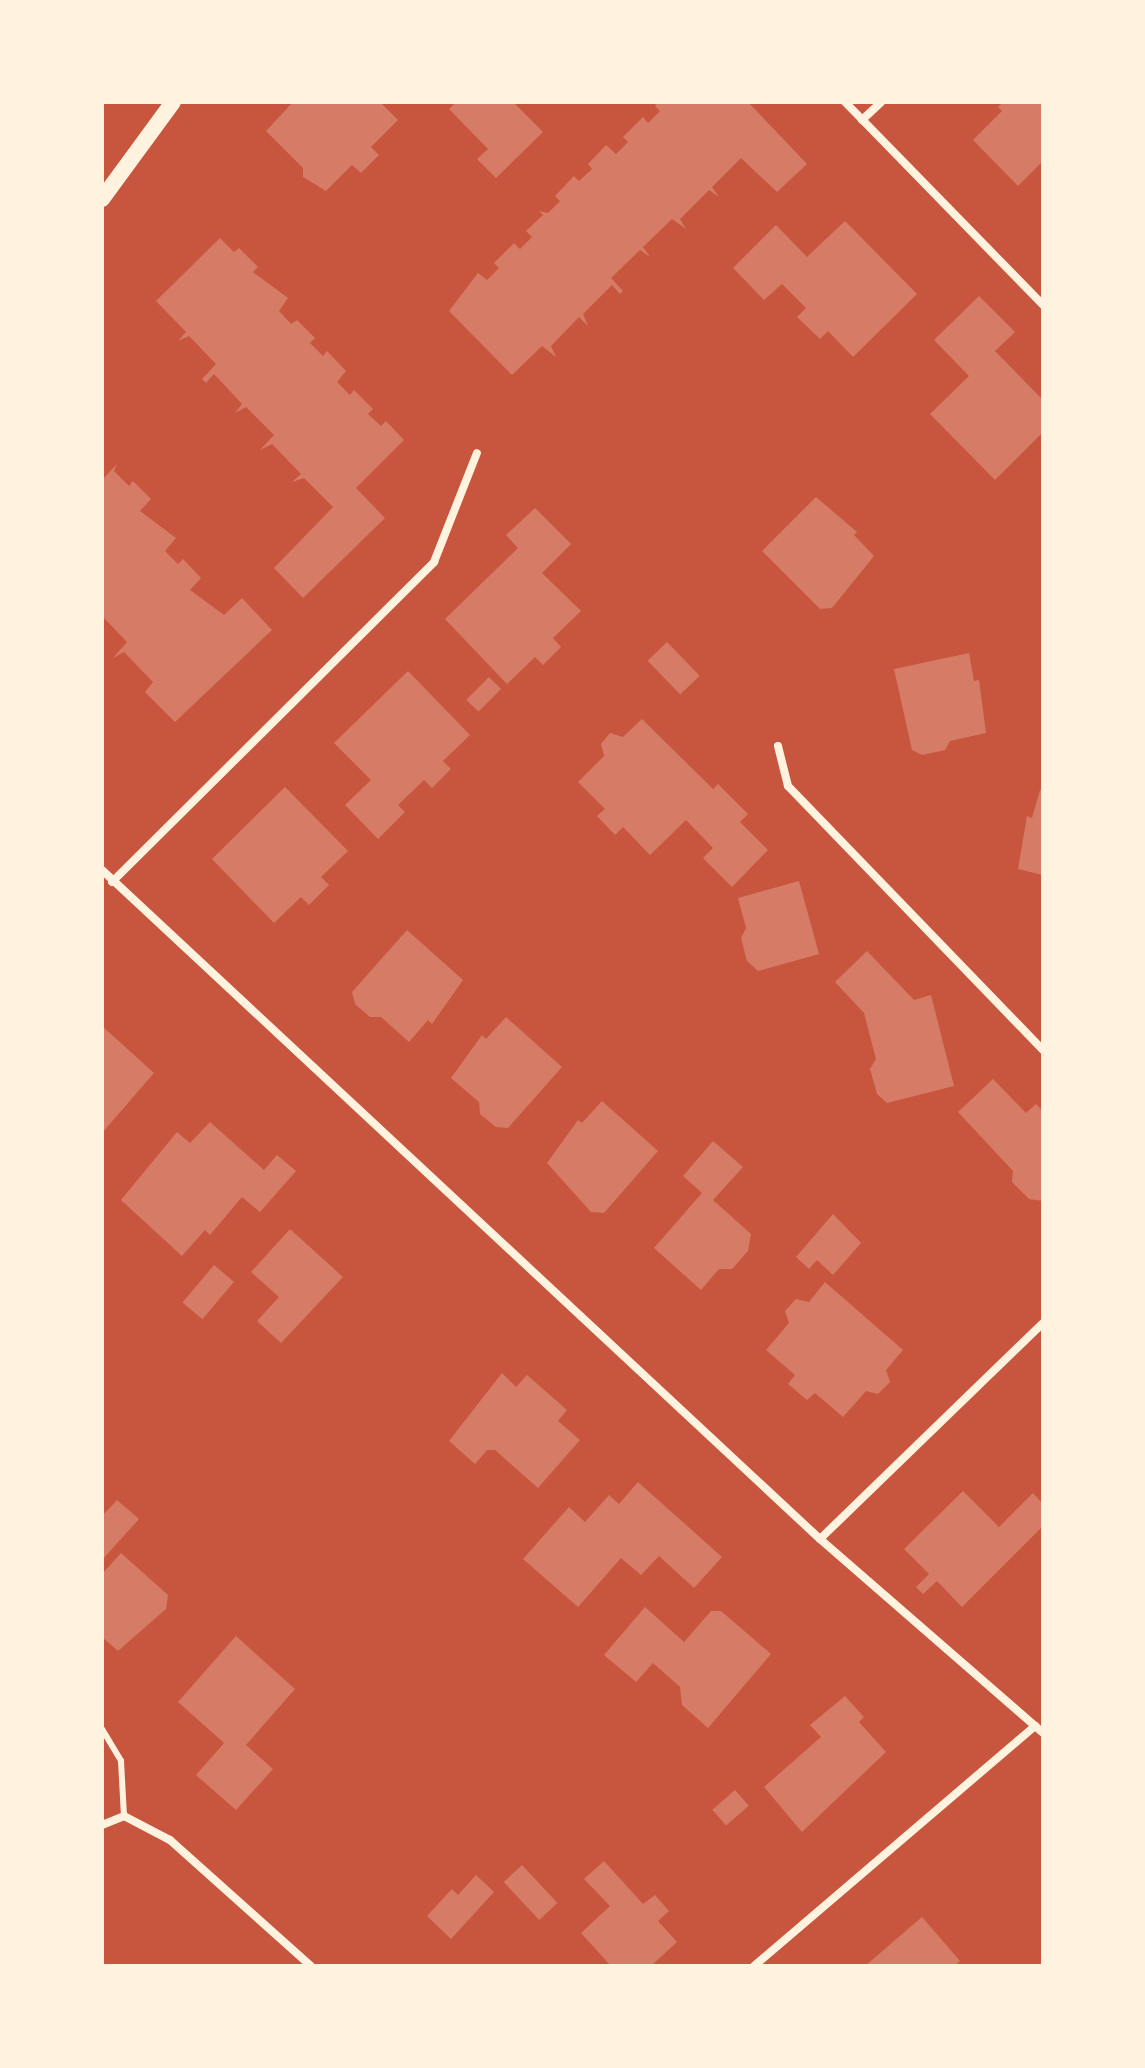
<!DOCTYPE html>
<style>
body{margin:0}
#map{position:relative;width:1145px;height:2068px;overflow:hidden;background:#c8553d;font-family:Lato,sans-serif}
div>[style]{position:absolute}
.building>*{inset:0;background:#d67c66;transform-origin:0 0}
.service>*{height:6px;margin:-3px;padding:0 3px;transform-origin:3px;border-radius:3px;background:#fff3e0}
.minor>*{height:8px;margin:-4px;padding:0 4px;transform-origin:4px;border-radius:4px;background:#fff3e0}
.secondary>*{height:16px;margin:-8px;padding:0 8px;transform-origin:8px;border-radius:8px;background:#fff3e0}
span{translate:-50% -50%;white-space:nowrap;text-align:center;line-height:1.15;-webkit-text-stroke:6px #fff3e0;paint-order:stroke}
.frame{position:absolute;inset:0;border:104px solid #fff3e0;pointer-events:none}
</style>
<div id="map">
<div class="building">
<i style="clip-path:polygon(293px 102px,380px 102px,398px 120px,371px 147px,379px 155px,361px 173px,352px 165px,326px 191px,303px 177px,303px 168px,266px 131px)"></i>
<i style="clip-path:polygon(456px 102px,513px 102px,543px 132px,496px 178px,477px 159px,488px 149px,449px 109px)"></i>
<i style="clip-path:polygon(658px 102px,748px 102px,807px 164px,777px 192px,741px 158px,712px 187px,719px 197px,709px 190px,680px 219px,686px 229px,672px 219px,643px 247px,650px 257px,640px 250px,611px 278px,623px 291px,620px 294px,612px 285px,583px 314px,588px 326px,579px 317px,551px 346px,556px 357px,542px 346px,512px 375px,449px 311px,478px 273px,487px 280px,499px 268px,494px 263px,514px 243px,520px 249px,532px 237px,526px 231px,543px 215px,539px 211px,548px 213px,560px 201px,555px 196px,574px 176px,579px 181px,592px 169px,588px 164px,606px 145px,616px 154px,628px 142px,623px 137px,643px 117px,648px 123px,660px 111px,655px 106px)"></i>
<i style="clip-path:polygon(1003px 102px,1043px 102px,1043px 161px,1018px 186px,973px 140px,1002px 111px,998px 107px)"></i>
<i style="clip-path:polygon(845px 221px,917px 294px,853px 357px,828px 331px,820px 339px,797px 317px,806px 308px,782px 284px,764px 300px,733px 268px,776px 225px,807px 257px)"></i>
<i style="clip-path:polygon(220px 238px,234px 252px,239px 248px,258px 267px,253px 272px,288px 298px,279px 311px,291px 324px,297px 320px,315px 338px,310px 343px,323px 356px,327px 351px,346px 371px,337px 382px,350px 395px,354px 390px,373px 409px,368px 414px,381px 426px,386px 421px,404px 440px,356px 488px,385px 518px,303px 598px,274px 568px,333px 507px,304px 478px,292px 482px,301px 474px,272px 444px,260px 450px,274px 435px,246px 407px,235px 413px,242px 404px,214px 374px,206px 383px,202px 379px,216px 364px,189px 336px,178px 341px,186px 332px,156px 301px)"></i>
<i style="clip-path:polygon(979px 296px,1015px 332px,995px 351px,1043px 400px,1043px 432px,995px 480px,930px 414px,969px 376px,934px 340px)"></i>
<i style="clip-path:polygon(117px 464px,114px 471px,129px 486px,133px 481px,151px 499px,140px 511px,176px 538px,165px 551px,178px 564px,183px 559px,201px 578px,190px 590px,224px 615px,242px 598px,272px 630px,175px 722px,145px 692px,153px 682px,124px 652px,113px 658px,127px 642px,102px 616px,102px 480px)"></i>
<i style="clip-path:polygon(816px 497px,857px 532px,854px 535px,874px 556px,832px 608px,820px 609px,762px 551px)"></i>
<i style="clip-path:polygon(535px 508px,571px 544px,542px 573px,581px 611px,553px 638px,561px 647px,543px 665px,535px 657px,507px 684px,445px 619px,518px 548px,506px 535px)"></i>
<i style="left:667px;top:642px;width:47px;height:27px;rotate:46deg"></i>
<i style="clip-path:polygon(969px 653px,974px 681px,979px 680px,986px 733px,950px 741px,945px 750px,922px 755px,912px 750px,894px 669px)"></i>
<i style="clip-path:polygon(408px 671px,470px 735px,443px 761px,451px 769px,432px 788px,424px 780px,398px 805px,405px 812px,378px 839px,345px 805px,371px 780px,334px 743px)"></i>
<i style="left:489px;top:677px;width:17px;height:32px;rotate:45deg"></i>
<i style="clip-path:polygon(642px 719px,713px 789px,718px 784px,748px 814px,740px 822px,768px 850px,732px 887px,703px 858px,713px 848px,686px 820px,650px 855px,623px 827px,615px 835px,597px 816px,605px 809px,578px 782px,604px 756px,601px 744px,610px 733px,623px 737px)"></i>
<i style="clip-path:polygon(285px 787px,348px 851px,321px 877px,329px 885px,309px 905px,301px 897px,274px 923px,212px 859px)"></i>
<i style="clip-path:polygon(1040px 790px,1043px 790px,1043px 875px,1018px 869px,1027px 816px,1032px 818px)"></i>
<i style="clip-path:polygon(799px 881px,819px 954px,758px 971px,747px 961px,741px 938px,746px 928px,738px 898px)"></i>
<i style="clip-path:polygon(407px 930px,463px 980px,432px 1024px,428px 1020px,409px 1042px,381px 1017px,370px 1017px,355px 1004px,352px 992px)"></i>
<i style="clip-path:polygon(867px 951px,914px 1000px,931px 995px,954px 1086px,887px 1103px,877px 1094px,870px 1069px,876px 1059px,864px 1013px,835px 982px)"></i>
<i style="clip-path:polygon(506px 1017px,562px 1067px,508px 1128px,496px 1127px,480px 1114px,479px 1102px,451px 1078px,482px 1035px,486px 1039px)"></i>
<i style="clip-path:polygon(102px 1026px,154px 1073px,102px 1133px)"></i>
<i style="clip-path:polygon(993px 1079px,1026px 1113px,1036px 1104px,1043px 1111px,1043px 1201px,1029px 1199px,1012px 1182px,1013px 1171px,958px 1112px)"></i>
<i style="clip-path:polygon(602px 1101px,658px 1151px,604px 1213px,591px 1212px,547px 1163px,578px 1120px,582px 1123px)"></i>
<i style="clip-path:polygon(210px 1122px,264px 1170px,277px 1155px,296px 1171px,260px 1212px,242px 1197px,210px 1235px,205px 1230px,182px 1256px,121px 1200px,177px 1132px,190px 1143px)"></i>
<i style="clip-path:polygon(713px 1141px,743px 1167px,713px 1200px,751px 1234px,748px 1251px,732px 1269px,719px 1269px,701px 1290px,654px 1248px,702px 1193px,683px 1176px)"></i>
<i style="clip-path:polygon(833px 1214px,861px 1243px,833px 1275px,817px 1260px,809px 1269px,796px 1257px)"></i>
<i style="clip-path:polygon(290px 1229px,343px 1277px,281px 1343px,257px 1321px,279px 1297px,251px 1272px)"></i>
<i style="left:214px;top:1265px;width:26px;height:49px;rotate:40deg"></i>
<i style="clip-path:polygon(825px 1282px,903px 1350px,886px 1370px,890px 1382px,878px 1394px,866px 1391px,843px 1417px,815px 1393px,807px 1400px,788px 1384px,795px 1375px,766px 1350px,789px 1323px,785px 1311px,796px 1299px,809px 1302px)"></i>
<i style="clip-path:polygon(502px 1373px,516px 1387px,527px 1375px,567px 1410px,558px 1421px,580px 1440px,538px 1488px,495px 1450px,487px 1450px,475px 1464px,449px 1441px)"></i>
<i style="clip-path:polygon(638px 1482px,722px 1557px,694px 1588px,659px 1556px,641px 1575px,621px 1558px,578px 1607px,523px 1559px,569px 1507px,585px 1522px,609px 1495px,619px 1504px)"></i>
<i style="clip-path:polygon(963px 1491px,999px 1527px,1033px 1493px,1043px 1504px,1043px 1526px,962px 1607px,937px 1581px,923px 1594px,916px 1587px,929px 1574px,904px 1549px)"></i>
<i style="clip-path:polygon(117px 1500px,139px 1519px,102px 1560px,102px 1516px)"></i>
<i style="clip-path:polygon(121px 1553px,168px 1595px,166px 1609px,118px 1651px,102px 1637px,102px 1574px)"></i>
<i style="clip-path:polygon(645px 1607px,684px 1642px,711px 1611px,721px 1611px,771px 1654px,708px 1728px,682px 1705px,680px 1687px,653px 1663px,636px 1682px,604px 1655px)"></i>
<i style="clip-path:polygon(236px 1636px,295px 1689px,246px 1745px,273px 1769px,236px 1810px,196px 1775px,224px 1743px,178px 1702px)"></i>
<i style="clip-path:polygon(845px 1696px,864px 1717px,859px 1722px,886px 1752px,802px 1832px,764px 1787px,821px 1737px,810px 1725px)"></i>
<i style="left:735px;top:1790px;width:21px;height:30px;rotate:49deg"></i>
<i style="clip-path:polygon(604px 1861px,643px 1904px,655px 1895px,669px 1911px,658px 1921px,677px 1942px,651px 1966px,611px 1966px,581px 1933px,610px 1906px,584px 1879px)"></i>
<i style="left:522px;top:1865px;width:52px;height:25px;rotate:47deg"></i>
<i style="clip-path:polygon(476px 1875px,494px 1892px,451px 1939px,427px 1916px,452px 1889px,458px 1895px)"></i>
<i style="clip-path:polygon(922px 1917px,960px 1961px,954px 1966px,865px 1966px)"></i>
</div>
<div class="service">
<i style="left:102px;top:1729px;width:37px;rotate:59deg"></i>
<i style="left:121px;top:1761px;width:55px;rotate:86.9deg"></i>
</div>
<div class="minor">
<i style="left:845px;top:102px;width:284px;rotate:45.7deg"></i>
<i style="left:862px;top:120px;width:26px;rotate:-43deg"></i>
<i style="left:778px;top:746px;width:41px;rotate:76deg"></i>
<i style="left:788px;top:786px;width:367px;rotate:46deg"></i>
<i style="left:102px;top:870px;width:981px;rotate:42.98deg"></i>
<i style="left:820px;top:1539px;width:296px;rotate:41deg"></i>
<i style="left:112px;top:882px;width:454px;rotate:-44.8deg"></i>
<i style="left:434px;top:562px;width:117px;rotate:-68.5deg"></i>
<i style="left:820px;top:1539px;width:310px;rotate:-44.1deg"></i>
<i style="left:102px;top:1825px;width:24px;rotate:-22deg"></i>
<i style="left:124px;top:1816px;width:52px;rotate:27.6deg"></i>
<i style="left:170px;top:1840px;width:189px;rotate:41.8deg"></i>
<i style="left:754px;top:1966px;width:370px;rotate:-40.5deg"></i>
</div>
<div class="secondary">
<i style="left:102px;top:199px;width:120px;rotate:-53.8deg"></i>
</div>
<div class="frame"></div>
</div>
